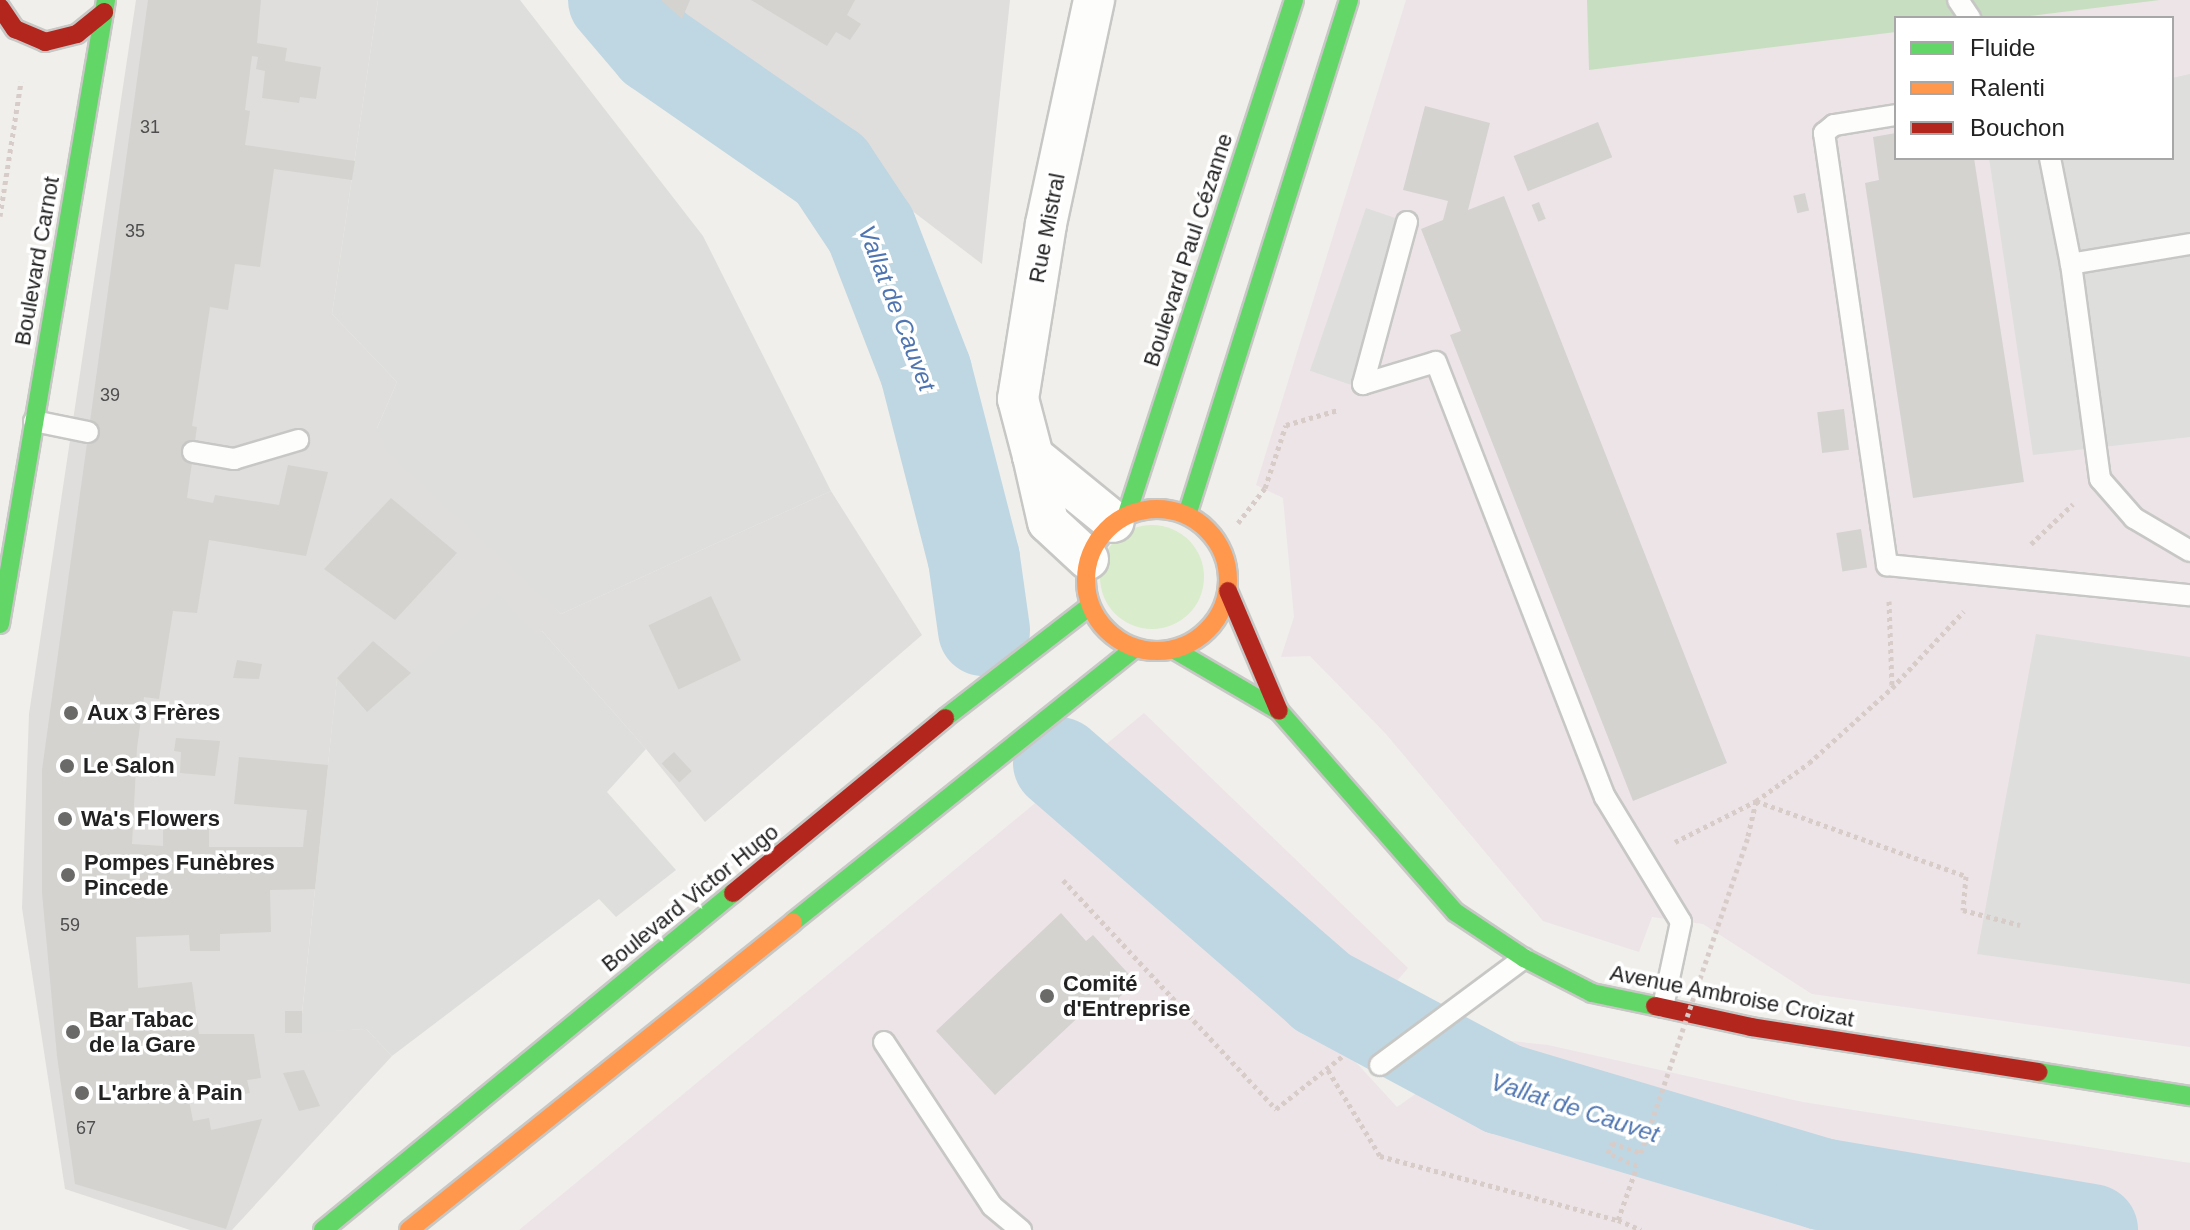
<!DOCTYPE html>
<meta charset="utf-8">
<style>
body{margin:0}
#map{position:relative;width:2190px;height:1230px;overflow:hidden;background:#f0efeb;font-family:Helvetica,sans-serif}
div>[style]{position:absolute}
.residential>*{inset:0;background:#dfdedc}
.industrial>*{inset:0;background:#ede4e8}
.religious>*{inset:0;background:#dededc;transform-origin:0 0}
.grass>*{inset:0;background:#d9eccb}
.round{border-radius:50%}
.forest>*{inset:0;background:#c8dec1}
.river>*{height:92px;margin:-46px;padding:0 46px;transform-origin:46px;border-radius:46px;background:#bfd7e2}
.building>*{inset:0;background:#d4d3d0;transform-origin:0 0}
.path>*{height:5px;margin-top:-2.5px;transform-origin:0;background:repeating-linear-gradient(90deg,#d8ccc9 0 4px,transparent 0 8px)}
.roads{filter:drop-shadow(2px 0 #c7c7c5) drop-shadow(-2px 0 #c7c7c5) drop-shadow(0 2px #c7c7c5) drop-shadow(0 -2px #c7c7c5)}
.lane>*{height:20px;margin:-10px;padding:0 10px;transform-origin:10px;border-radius:10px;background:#fdfdfc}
.street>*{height:40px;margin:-20px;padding:0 20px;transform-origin:20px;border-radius:20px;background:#fdfdfc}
.fast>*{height:18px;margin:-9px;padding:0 9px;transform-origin:9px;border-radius:9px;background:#63d668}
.slow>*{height:18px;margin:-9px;padding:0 9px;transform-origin:9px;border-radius:9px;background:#ff974d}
.slow>.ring{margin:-9px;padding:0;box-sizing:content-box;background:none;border:18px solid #ff974d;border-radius:50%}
.jam>*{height:18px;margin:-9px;padding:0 9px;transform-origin:9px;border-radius:9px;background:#b3261e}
.path-bridge>*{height:5px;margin-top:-2.5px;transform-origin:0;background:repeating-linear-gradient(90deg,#d8ccc9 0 4px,transparent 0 8px)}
.dots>*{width:22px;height:22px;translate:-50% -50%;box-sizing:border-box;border:4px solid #fff;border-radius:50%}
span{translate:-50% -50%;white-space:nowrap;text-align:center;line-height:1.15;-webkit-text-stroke:7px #fff;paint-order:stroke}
.number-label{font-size:18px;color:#4e4e4e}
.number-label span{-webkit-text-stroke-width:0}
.street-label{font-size:22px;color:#222}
.poi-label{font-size:22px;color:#222;font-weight:700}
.left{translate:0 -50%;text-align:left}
.water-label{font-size:24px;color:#4e75b1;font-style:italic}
.legend{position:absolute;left:1894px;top:16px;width:280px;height:144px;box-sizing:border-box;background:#fff;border:2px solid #a7a7a7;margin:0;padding:10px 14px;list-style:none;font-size:24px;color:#222}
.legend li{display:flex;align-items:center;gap:16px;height:40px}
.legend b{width:40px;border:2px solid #a7a7a7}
</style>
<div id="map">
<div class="residential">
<i style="clip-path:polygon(136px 0,378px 0,332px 314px,397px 382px,377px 428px,561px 614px,831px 491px,922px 635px,705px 822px,646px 749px,542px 631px,536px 634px,498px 595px,367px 712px,337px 679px,300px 1032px,366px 1029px,392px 1056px,232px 1230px,190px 1230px,65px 1189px,22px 908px,29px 714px)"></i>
<i style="clip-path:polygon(649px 0,1010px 0,982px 264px,672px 28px)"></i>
</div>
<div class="industrial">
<i style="clip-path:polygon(evenodd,1406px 0,2190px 0,2190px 1047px,1812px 994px,1703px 924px,1652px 917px,1639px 952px,1543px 921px,1386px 734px,1310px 656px,1281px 657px,1294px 617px,1283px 498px,1256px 485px,1406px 0,1896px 18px,2172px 18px,2172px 158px,1896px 158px,1896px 18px)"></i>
<i style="clip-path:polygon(1144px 713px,1408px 968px,1341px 1046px,1397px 1107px,1493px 1039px,1548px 1045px,1803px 1102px,2190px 1163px,2190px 1230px,519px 1230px)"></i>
</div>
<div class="religious">
<i style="clip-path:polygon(378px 0,520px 0,703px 236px,831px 491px,561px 614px,386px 451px,377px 428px,397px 382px,332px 314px)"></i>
<i style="clip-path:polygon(2190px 74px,2190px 437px,2033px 455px,1989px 158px,2172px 158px,2172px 78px)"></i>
<i style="left:1366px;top:208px;width:43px;height:172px;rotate:19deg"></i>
<i style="clip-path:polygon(498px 594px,536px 633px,542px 631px,646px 749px,607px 792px,676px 870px,616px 917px,599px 899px,392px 1056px,366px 1029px,300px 1033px,337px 678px,366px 711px)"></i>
<i style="clip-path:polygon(2036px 634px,2190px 657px,2190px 984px,1977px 954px)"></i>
</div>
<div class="grass">
<i class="round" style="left:1100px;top:525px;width:104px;height:104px"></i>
</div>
<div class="forest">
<i style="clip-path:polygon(1587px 0,2160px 0,2013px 18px,1896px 18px,1896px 32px,1589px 70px)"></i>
</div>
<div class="river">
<i style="left:614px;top:0;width:63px;rotate:49.5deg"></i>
<i style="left:655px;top:48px;width:214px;rotate:34.7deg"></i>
<i style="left:831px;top:170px;width:72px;rotate:56.3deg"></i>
<i style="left:871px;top:230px;width:152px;rotate:68.8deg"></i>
<i style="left:926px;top:372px;width:193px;rotate:75.6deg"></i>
<i style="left:974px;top:559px;width:72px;rotate:82deg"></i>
<i style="left:1059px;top:763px;width:349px;rotate:41deg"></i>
<i style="left:1322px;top:992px;width:205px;rotate:28.2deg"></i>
<i style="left:1503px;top:1089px;width:333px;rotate:16.6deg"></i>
<i style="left:1822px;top:1184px;width:274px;rotate:9.7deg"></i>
</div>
<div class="building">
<i style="clip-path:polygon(148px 0,261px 0,257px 43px,287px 48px,285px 61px,321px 67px,316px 99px,300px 97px,299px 103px,262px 98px,265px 71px,256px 69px,258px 57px,252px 56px,245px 110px,250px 111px,245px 145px,355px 161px,352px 180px,274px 169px,260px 267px,235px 264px,228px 310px,210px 307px,192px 426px,197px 427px,187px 498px,213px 503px,215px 495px,279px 505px,288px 465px,328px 472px,306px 556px,209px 540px,197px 613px,173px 611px,159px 699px,144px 697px,137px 748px,132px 844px,163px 846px,163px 827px,209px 827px,209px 847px,303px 847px,307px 810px,234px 804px,239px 757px,328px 765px,315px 889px,270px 890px,271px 932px,220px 934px,220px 951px,190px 951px,189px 935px,136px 937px,138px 988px,192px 982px,199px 1034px,254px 1034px,261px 1078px,247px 1080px,250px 1093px,221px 1098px,219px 1085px,187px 1090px,193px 1121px,209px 1118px,211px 1130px,262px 1119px,226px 1229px,75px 1184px,57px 1056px,42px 893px,42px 770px)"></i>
<i style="clip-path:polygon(661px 0,690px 0,682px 19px)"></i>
<i style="clip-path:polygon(751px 0,855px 0,847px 15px,861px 24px,850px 40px,836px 32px,827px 46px)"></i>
<i style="clip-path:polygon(1425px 106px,1490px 123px,1468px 210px,1504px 196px,1727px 763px,1633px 801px,1450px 335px,1461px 331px,1421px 229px,1443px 220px,1448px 201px,1403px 190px)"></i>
<i style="left:1598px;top:122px;width:38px;height:91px;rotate:68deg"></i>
<i style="clip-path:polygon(1896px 133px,1896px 158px,1974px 158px,2024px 482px,1913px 498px,1865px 183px,1879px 180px,1873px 137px)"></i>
<i style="left:1805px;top:193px;width:18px;height:12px;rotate:77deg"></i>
<i style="left:1539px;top:202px;width:18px;height:8px;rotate:68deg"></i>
<i style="left:1844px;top:409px;width:41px;height:27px;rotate:83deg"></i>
<i style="clip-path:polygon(391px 498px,457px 553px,395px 620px,324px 569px)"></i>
<i style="left:1861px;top:529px;width:39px;height:25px;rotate:81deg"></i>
<i style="left:711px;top:596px;width:71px;height:69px;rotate:65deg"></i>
<i style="clip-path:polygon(373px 641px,411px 673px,367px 712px,337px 678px)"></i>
<i style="clip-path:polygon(237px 660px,262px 664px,259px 679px,233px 678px)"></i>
<i style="clip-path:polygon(176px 738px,220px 741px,215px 776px,180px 773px,181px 752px,174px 751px)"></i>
<i style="left:674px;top:752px;width:26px;height:17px;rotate:47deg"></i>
<i style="clip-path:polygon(1061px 913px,1086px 941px,1093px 935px,1136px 982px,1095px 1020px,1086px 1010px,995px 1095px,936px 1031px)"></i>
<i style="left:285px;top:1011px;width:17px;height:22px"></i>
<i style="clip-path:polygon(304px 1070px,320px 1106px,299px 1111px,283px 1073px)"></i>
</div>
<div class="path">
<i style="left:0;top:216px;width:136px;rotate:-81.1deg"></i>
<i style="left:1238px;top:523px;width:44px;rotate:-52.4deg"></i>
<i style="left:1265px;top:488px;width:66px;rotate:-71.6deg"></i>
<i style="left:1286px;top:425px;width:54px;rotate:-16.1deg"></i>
<i style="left:2031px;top:544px;width:58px;rotate:-43.6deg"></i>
<i style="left:1889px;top:601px;width:86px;rotate:88deg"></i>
<i style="left:1748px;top:836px;width:36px;rotate:-77deg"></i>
<i style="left:1756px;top:801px;width:65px;rotate:-35.6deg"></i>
<i style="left:1809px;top:763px;width:112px;rotate:-42.1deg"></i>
<i style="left:1892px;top:688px;width:105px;rotate:-46.9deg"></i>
<i style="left:1675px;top:842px;width:91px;rotate:-26.8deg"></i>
<i style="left:1756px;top:801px;width:223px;rotate:19.7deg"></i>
<i style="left:1966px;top:876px;width:34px;rotate:95deg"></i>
<i style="left:1963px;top:910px;width:59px;rotate:14.7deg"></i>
<i style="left:1063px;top:880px;width:313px;rotate:47.1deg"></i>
<i style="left:1276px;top:1109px;width:87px;rotate:-38.5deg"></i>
<i style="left:1328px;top:1070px;width:100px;rotate:58.8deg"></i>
<i style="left:1380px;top:1156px;width:246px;rotate:15.1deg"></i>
<i style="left:1618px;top:1220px;width:57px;rotate:-70.6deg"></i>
<i style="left:1637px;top:1166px;width:32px;rotate:-156deg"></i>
<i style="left:1608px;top:1153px;width:11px;rotate:-68deg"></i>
<i style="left:1612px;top:1143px;width:31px;rotate:19deg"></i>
<i style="left:1618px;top:1220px;width:25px;rotate:23deg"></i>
</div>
<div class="roads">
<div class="lane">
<i style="left:1958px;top:0;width:22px;rotate:56deg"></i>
<i style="left:1896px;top:115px;width:63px;rotate:170.8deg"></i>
<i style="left:1834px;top:125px;width:13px;rotate:141deg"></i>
<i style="left:1824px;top:133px;width:437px;rotate:81.7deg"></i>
<i style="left:1887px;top:565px;width:304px;rotate:5.7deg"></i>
<i style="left:2050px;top:158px;width:108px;rotate:78.8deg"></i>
<i style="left:1407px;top:222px;width:168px;rotate:105.2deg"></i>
<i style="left:1363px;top:384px;width:76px;rotate:-16.8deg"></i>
<i style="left:1436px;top:362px;width:467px;rotate:68.8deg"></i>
<i style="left:1605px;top:797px;width:146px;rotate:58.7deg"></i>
<i style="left:1681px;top:922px;width:87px;rotate:102deg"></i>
<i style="left:2190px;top:244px;width:121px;rotate:170.5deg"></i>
<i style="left:2071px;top:264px;width:217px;rotate:82.3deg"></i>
<i style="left:2100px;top:479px;width:52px;rotate:48.9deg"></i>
<i style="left:2134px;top:518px;width:65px;rotate:30.5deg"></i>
<i style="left:34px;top:421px;width:55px;rotate:11.5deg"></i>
<i style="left:193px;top:452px;width:42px;rotate:9.7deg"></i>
<i style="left:234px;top:459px;width:67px;rotate:-16.5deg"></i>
<i style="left:884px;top:1042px;width:196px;rotate:56.6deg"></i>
<i style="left:992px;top:1206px;width:38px;rotate:40deg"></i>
<i style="left:1380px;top:1065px;width:179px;rotate:-36.6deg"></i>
</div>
<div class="street">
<i style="left:1033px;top:456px;width:59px;rotate:-104.7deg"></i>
<i style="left:1018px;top:399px;width:177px;rotate:-80.9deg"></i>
<i style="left:1046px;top:224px;width:229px;rotate:-77.9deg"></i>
<i style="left:1088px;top:559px;width:54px;rotate:-137.2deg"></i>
<i style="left:1048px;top:522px;width:68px;rotate:-102.8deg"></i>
<i style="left:1033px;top:456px;width:104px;rotate:39.2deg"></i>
</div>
<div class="fast">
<i style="left:1127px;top:514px;width:540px;rotate:-72deg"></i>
<i style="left:1187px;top:515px;width:540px;rotate:-72.54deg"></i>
<i style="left:0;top:624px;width:633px;rotate:-80.36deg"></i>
<i style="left:1175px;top:650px;width:121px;rotate:30.4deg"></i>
<i style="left:1279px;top:711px;width:267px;rotate:48.8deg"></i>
<i style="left:1455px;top:912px;width:83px;rotate:33.7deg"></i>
<i style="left:1524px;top:958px;width:76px;rotate:27.2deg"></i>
<i style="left:1592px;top:993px;width:64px;rotate:11.7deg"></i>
<i style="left:945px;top:718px;width:183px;rotate:-37.7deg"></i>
<i style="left:793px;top:922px;width:437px;rotate:-38.7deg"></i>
<i style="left:2038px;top:1072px;width:154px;rotate:9deg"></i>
<i style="left:323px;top:1230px;width:531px;rotate:-39.42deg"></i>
</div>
<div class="slow">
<i class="ring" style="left:1086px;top:509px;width:124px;height:124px"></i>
<i style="left:409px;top:1230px;width:492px;rotate:-38.7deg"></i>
</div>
<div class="jam">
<i style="left:0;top:7px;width:27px;rotate:56deg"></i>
<i style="left:15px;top:29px;width:33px;rotate:23deg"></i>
<i style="left:45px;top:42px;width:33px;rotate:-14deg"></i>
<i style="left:77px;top:34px;width:35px;rotate:-39deg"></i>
<i style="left:1228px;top:591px;width:130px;rotate:67deg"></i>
<i style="left:733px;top:893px;width:275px;rotate:-39.5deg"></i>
<i style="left:1655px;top:1006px;width:98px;rotate:12.3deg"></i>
<i style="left:1751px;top:1027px;width:291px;rotate:8.9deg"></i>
</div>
</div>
<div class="path-bridge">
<i style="left:1641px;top:1153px;width:335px;rotate:-71.3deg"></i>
</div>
<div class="dots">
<i style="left:71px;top:713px;background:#6a6a68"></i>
<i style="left:67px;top:766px;background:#6a6a68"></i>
<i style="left:65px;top:819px;background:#6a6a68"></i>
<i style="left:68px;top:875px;background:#6a6a68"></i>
<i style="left:1047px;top:996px;background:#6a6a68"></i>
<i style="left:73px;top:1032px;background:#6a6a68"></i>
<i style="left:82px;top:1093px;background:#6a6a68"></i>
</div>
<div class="number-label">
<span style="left:150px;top:127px">31</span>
<span style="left:135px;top:231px">35</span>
<span style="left:110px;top:395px">39</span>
<span style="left:70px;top:925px">59</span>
<span style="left:86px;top:1128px">67</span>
</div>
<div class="street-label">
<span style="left:1047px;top:228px;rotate:-79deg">Rue Mistral</span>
<span style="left:1188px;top:250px;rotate:-72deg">Boulevard Paul Cézanne</span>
<span style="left:37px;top:261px;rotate:-80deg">Boulevard Carnot</span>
<span style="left:690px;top:898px;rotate:-39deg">Boulevard Victor Hugo</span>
<span style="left:1732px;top:996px;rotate:11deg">Avenue Ambroise Croizat</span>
</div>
<div class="poi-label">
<span class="left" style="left:87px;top:713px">Aux 3 Frères</span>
<span class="left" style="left:83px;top:766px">Le Salon</span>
<span class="left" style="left:81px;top:819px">Wa's Flowers</span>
<span class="left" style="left:84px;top:875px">Pompes Funèbres<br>Pincede</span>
<span class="left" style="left:1063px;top:996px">Comité<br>d'Entreprise</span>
<span class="left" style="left:89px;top:1032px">Bar Tabac<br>de la Gare</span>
<span class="left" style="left:98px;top:1093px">L'arbre à Pain</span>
</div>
<div class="water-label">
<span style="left:897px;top:308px;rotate:69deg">Vallat de Cauvet</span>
<span style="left:1575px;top:1108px;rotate:18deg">Vallat de Cauvet</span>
</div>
<ul class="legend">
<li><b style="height:10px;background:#63d668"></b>Fluide</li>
<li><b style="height:10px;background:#ff974d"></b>Ralenti</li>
<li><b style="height:10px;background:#b3261e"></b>Bouchon</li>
</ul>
</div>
